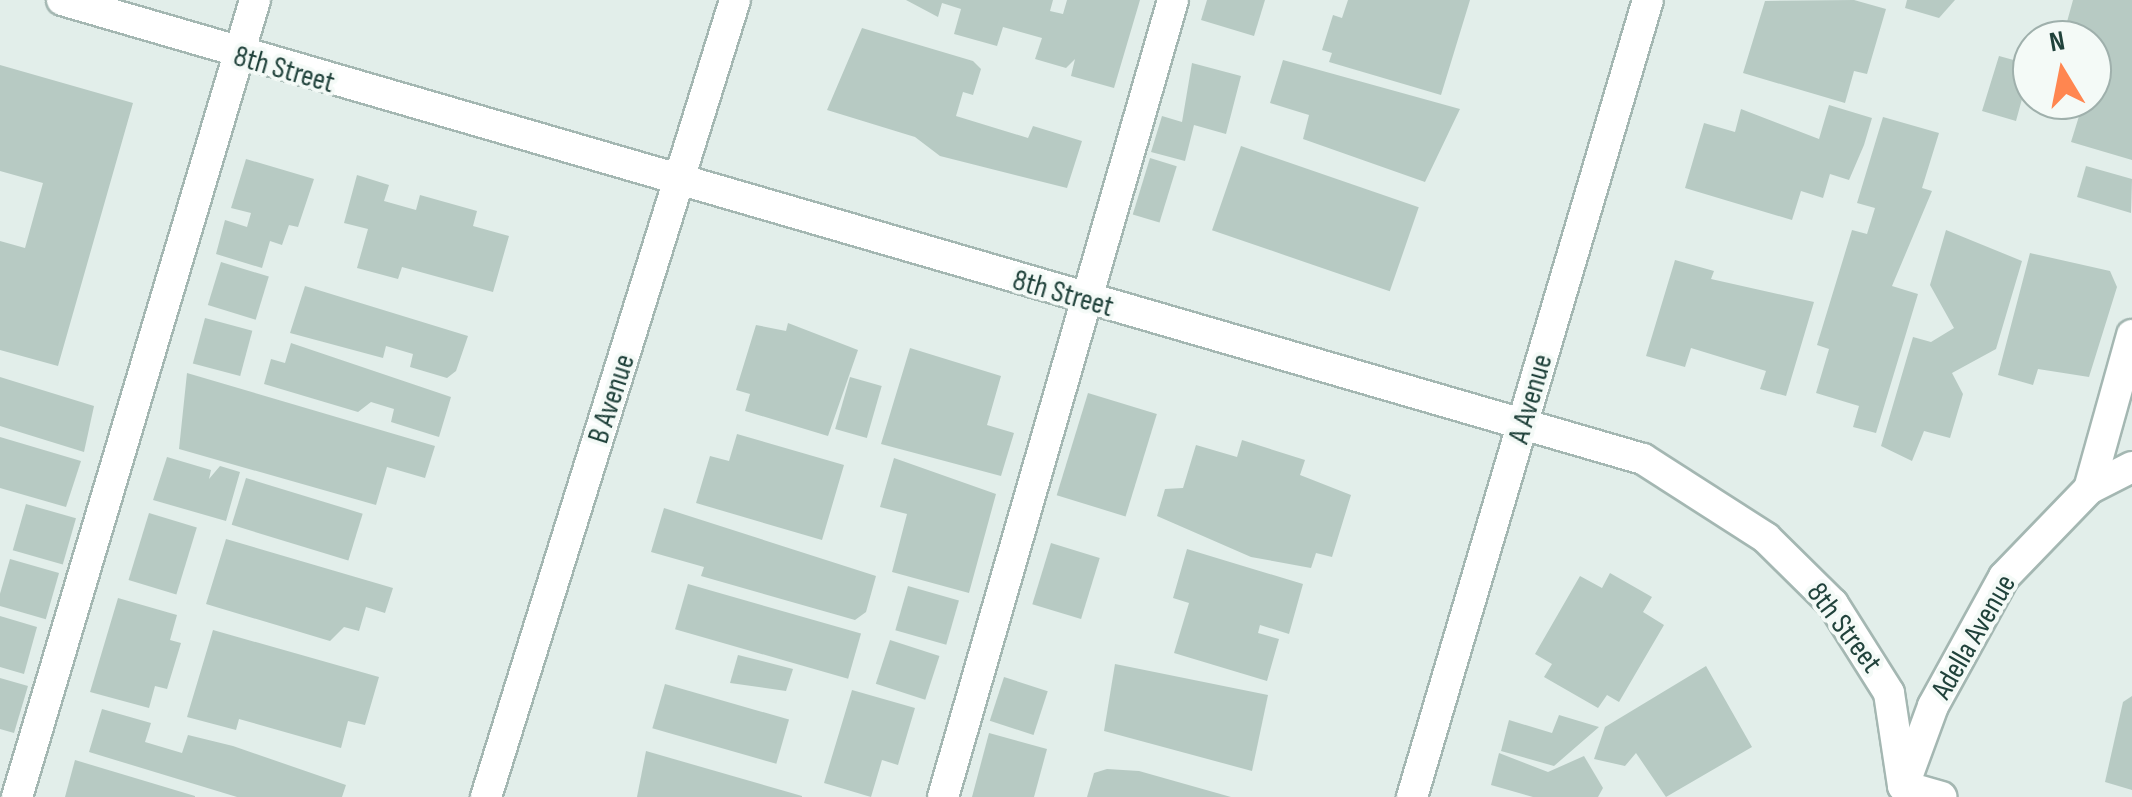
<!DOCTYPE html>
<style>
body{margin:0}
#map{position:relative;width:2132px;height:797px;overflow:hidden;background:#e2eeea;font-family:"Sofia Sans Condensed",sans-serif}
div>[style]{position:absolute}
.building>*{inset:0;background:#b7cac3;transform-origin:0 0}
.roads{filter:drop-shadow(2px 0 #a4b7b2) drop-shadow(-2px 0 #a4b7b2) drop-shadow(0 2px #a4b7b2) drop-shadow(0 -2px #a4b7b2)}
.minor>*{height:30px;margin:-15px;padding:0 15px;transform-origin:15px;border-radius:15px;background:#fff}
span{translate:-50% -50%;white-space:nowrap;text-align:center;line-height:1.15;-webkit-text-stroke:8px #f4faf7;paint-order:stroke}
.street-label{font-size:30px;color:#20423b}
.north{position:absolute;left:2012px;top:20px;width:100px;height:100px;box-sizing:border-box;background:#f4faf7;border:2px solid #9fb0ac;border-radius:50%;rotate:350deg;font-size:28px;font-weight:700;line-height:40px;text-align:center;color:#20423b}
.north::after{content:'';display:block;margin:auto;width:35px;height:45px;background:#ff8650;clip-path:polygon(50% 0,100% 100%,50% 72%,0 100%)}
</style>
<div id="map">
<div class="building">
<i style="clip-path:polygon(906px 0,1053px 0,1050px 11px,1063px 14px,1067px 0,1140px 0,1114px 88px,1071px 76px,1075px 59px,1066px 68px,1035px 59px,1042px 38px,1003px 27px,997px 46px,954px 34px,961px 9px,942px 3px,938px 17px)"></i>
<i style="clip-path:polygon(1207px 0,1265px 0,1254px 36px,1201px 20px)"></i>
<i style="clip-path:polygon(1348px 0,1470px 0,1441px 95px,1329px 62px,1332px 53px,1322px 50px,1333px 15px,1342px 18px)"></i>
<i style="clip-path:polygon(1854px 0,1886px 9px,1867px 74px,1854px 71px,1845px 103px,1743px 73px,1765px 1px)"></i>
<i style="clip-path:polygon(1907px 0,1955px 0,1939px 18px,1905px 8px)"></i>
<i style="clip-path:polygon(2073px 0,2132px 0,2132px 160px,2071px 142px,2084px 100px,2092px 100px,2095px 51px,2092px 40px,2062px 40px)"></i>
<i style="clip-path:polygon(862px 28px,973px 61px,981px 69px,973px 95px,963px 92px,956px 116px,1028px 138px,1033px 126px,1082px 141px,1067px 188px,940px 156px,915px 137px,827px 110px)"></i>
<i style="clip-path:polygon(1999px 56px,2032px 65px,2032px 100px,2067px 100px,2064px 111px,2022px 99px,2016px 121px,1982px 111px)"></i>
<i style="clip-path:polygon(1283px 60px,1460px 109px,1425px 182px,1303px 139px,1309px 115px,1270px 103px)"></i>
<i style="clip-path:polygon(1192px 63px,1241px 76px,1226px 134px,1194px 125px,1185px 161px,1151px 152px,1162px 116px,1182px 122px)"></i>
<i style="clip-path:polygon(0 65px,133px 103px,58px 366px,0 350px,0 241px,25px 248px,43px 183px,0 171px)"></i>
<i style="clip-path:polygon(1829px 105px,1872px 118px,1864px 145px,1849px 180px,1830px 174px,1823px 198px,1801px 191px,1792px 220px,1685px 188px,1704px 123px,1735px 132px,1741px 109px,1819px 139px)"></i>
<i style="clip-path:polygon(1883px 117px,1939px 133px,1922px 188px,1932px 191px,1892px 286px,1918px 294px,1876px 433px,1853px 427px,1859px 406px,1816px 393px,1829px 349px,1817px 345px,1852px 230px,1867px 234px,1875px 208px,1857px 203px)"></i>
<i style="left:1241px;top:146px;width:188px;height:89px;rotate:19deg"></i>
<i style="left:1150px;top:158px;width:28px;height:59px;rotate:17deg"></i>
<i style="clip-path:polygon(246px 159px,314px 179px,298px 227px,289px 225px,282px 245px,270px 241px,262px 268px,216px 254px,225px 220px,247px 227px,251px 213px,231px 208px)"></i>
<i style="clip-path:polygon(2086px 166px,2132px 179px,2131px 213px,2077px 197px)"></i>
<i style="clip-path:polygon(357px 175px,389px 185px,384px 201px,416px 210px,420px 195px,477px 211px,473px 226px,509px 236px,493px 292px,402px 267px,398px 279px,357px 268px,368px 229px,344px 223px)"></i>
<i style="clip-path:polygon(1946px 230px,2022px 261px,1996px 349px,1952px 373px,1963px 394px,1950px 438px,1924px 431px,1912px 461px,1881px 446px,1913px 337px,1931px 342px,1954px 328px,1930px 285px)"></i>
<i style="clip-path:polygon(2030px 253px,2110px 271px,2117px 287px,2089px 377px,2038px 369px,2033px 385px,1998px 375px)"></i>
<i style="clip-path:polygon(1675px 260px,1714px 271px,1711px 279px,1814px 302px,1786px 396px,1760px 389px,1766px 371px,1691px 348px,1685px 367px,1646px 356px)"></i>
<i style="left:221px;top:262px;width:50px;height:45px;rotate:17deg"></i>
<i style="clip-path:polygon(305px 286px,468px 336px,456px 371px,447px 378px,410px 367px,413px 354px,386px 346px,383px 358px,290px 333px)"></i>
<i style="left:205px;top:318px;width:49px;height:47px;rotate:15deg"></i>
<i style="clip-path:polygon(788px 323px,858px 350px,828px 436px,745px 411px,750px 394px,736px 390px,756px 325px,786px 331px)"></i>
<i style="clip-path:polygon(291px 343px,451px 397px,439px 437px,391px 422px,394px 409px,371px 402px,358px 412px,264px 384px,271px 359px,285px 363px)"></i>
<i style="clip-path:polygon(910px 348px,1001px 376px,987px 425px,1014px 433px,1001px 476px,881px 444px)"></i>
<i style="clip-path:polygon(187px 373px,435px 446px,425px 478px,387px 467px,376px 505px,179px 449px)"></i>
<i style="clip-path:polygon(0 377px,94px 406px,84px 452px,0 426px)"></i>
<i style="left:850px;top:377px;width:33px;height:54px;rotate:16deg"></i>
<i style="left:1088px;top:393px;width:72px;height:107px;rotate:17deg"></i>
<i style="clip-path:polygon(737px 434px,844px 465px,822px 540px,696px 503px,710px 456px,729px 461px)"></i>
<i style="clip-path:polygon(0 437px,81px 461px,66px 507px,0 488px)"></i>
<i style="clip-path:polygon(1242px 440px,1305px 460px,1300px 475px,1351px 495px,1332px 557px,1316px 553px,1311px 568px,1251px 557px,1157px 516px,1165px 489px,1183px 488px,1196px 445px,1237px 457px)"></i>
<i style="clip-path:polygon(167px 457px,211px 470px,209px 479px,220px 466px,240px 472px,226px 521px,153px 500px)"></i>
<i style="clip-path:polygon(894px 458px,996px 494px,969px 593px,892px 572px,907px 514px,880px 507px)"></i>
<i style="left:246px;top:478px;width:122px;height:49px;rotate:17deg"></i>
<i style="left:26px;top:504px;width:52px;height:48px;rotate:16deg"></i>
<i style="clip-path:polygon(664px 508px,876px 576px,866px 612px,855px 620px,701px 576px,704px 567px,651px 552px)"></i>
<i style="left:149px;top:513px;width:50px;height:70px;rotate:17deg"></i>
<i style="clip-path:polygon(226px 539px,393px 588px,385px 613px,366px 607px,359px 631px,344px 627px,330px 641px,206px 604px)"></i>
<i style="left:1051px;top:543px;width:51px;height:64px;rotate:17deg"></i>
<i style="clip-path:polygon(1187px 549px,1303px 584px,1289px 634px,1260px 625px,1258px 633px,1279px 639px,1267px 681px,1174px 653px,1189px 603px,1173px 598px)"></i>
<i style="left:10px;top:559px;width:51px;height:48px;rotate:16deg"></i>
<i style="clip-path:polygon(1610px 573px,1652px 597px,1643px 612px,1664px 625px,1619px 702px,1607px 695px,1598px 708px,1544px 677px,1552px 664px,1535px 654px,1580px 576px,1602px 588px)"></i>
<i style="left:688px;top:584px;width:180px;height:47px;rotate:16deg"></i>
<i style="left:908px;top:586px;width:53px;height:46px;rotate:16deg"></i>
<i style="clip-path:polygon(118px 598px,177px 615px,170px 640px,181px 643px,167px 689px,155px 686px,149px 708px,90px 692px)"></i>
<i style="clip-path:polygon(0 616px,37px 627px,24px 674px,0 667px)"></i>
<i style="clip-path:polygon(213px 630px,379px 677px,365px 725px,348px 721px,341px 748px,239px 719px,236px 730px,187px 717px)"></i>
<i style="left:890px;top:640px;width:52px;height:46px;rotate:18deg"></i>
<i style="clip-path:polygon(738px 655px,793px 669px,786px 691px,730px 683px)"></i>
<i style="clip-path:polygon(1115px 664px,1268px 695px,1252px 771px,1104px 731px)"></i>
<i style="clip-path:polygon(1706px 666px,1752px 747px,1666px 797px,1636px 753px,1625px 766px,1594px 759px,1605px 727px)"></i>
<i style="left:1004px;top:677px;width:46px;height:46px;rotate:18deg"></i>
<i style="clip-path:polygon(0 678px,28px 686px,14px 733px,0 729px)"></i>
<i style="left:665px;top:684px;width:129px;height:46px;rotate:16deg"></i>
<i style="clip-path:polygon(852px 690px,915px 708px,898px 765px,882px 760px,871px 797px,824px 783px)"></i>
<i style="clip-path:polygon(2132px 696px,2132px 790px,2105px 782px,2123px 702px)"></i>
<i style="clip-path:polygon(102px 709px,151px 723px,145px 742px,182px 753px,188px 735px,233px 746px,346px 785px,342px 797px,237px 797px,89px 752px)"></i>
<i style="clip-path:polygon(1559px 715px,1599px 727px,1554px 766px,1501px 751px,1509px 720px,1552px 733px)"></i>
<i style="clip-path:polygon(989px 733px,1047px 749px,1034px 797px,972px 797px)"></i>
<i style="clip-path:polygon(646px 751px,802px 796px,802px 797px,637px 797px)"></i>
<i style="clip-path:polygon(1499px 753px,1548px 772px,1584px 756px,1603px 788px,1598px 797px,1533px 797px,1491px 785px)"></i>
<i style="clip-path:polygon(75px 760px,195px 796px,195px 797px,65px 797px)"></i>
<i style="clip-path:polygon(1107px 769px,1139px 771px,1231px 797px,1087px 797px,1094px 773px)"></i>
</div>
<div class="roads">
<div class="minor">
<i style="left:62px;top:0;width:1646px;rotate:16.19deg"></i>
<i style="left:1643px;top:459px;width:146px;rotate:32.7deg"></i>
<i style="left:1766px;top:538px;width:94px;rotate:44.6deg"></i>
<i style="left:1833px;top:604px;width:105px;rotate:57.8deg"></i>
<i style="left:1889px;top:693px;width:94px;rotate:81.4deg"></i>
<i style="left:1903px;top:786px;width:40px;rotate:16deg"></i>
<i style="left:2089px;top:489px;width:160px;rotate:-74.4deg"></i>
<i style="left:1904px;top:785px;width:84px;rotate:-69.8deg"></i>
<i style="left:1933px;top:706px;width:147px;rotate:-61.2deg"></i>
<i style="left:2004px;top:577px;width:122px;rotate:-46deg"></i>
<i style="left:2089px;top:489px;width:48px;rotate:-27.1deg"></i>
<i style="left:17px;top:797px;width:832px;rotate:-73.37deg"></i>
<i style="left:486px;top:797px;width:835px;rotate:-72.65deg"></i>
<i style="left:943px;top:797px;width:830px;rotate:-73.9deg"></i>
<i style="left:1412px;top:797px;width:831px;rotate:-73.51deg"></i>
</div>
</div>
<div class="street-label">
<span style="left:284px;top:70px;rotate:16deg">8th Street</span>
<span style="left:1063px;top:294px;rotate:16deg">8th Street</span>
<span style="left:612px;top:399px;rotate:-72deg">B Avenue</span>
<span style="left:1531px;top:399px;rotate:-74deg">A Avenue</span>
<span style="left:1844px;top:628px;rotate:53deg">8th Street</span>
<span style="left:1974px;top:637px;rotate:-60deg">Adella Avenue</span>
</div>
<div class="north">N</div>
</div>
